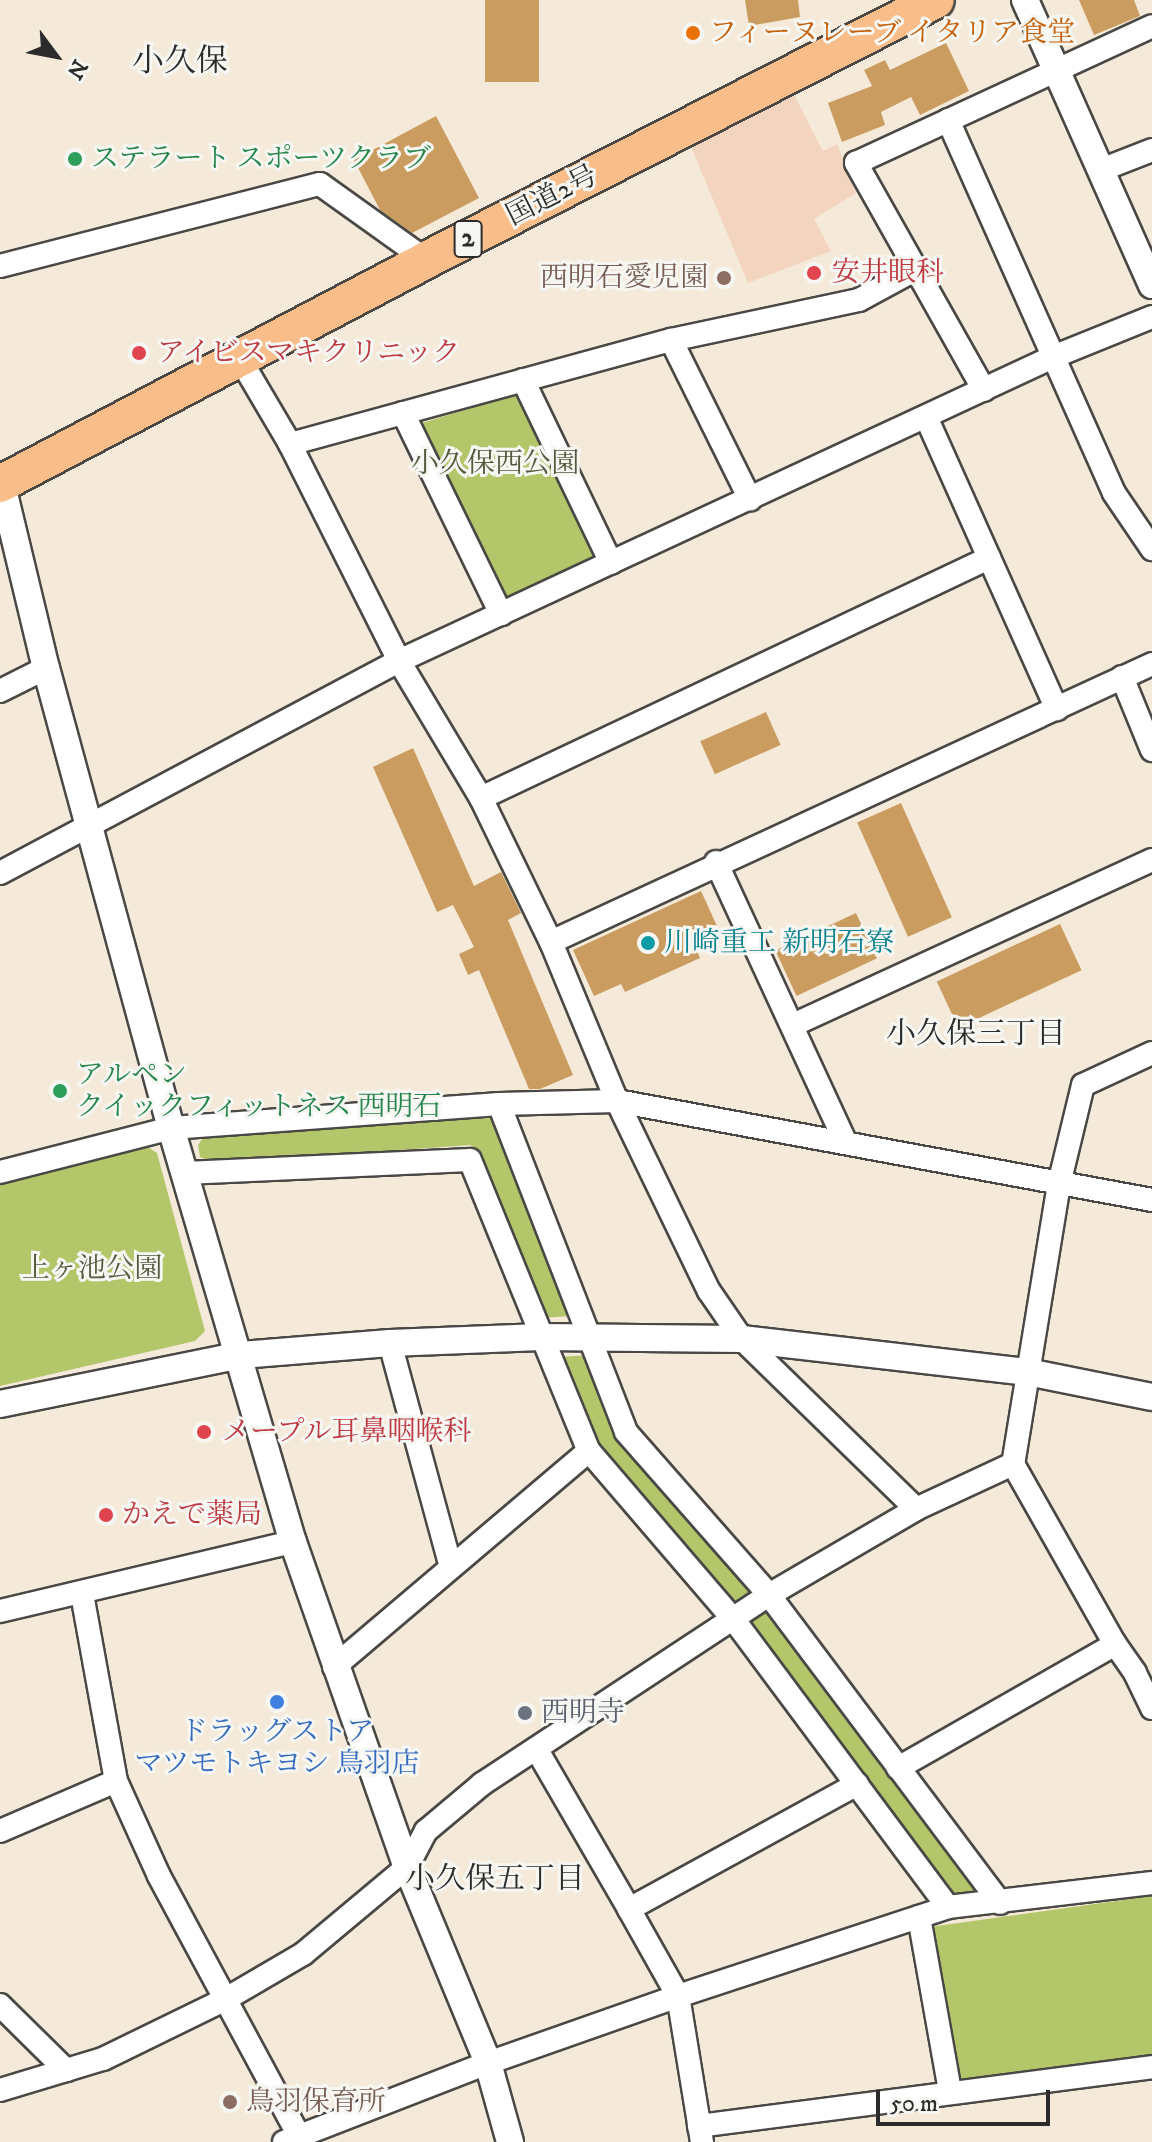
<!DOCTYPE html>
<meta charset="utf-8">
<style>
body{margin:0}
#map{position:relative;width:1152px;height:2142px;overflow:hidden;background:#f5ead9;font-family:"IM FELL DW Pica","Noto Serif JP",serif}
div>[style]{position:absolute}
.built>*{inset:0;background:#f3d4bf}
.green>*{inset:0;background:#b3c66a;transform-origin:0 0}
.building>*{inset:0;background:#cb9c5f;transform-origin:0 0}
.roads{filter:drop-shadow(2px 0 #494845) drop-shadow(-2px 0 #494845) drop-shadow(0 2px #494845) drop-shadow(0 -2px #494845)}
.minor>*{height:22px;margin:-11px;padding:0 11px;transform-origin:11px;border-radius:11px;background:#fff}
.tertiary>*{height:26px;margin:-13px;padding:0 13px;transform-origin:13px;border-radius:13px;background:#fff}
.trunk>*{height:36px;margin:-18px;padding:0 18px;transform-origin:18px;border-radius:18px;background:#f8bd88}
.dots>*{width:22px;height:22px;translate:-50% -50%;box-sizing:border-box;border:4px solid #f6f6f2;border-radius:50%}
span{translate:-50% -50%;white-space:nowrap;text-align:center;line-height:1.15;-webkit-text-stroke:6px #f6f6f2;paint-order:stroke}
.shield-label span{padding:2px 6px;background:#f6f6f2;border:2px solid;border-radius:6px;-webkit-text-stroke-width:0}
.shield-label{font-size:26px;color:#2b2b2b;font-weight:700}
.food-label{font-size:28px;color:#c56008}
.left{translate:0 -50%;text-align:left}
.leisure-label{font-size:28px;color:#27864d}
.street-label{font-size:28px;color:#2b2b2b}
.health-label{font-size:28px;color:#be3a42}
.education-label{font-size:28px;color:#785e54}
.right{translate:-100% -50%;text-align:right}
.park-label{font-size:28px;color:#545a3e}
.culture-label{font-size:28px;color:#0d838f}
.worship-label{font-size:28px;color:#5b616d}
.shop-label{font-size:28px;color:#366cbe}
.neighbourhood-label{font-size:30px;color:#2b2b2b}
.quarter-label{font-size:32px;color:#2b2b2b}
.north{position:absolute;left:16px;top:16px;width:80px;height:80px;-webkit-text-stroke:6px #f6f6f2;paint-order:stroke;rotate:122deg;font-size:22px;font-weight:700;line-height:32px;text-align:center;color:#2b2b2b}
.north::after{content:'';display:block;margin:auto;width:28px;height:36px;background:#2b2b2b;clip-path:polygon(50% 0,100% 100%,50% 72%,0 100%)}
.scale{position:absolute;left:876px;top:2090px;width:174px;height:36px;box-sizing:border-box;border:4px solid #2b2b2b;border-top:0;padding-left:10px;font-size:24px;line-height:28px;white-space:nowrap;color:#2b2b2b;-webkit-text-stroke:6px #f6f6f2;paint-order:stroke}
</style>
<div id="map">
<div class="built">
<i style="clip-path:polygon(790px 87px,823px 151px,837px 144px,856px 193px,814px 219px,831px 251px,748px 283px,691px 147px)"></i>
</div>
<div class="green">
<i style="clip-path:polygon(521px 393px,597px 550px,595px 558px,508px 599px,502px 598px,418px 432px,422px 423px)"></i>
<i style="clip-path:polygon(494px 1118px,572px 1316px,541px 1318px,471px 1145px,214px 1163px,200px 1157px,198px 1145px,206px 1133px)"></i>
<i style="clip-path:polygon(145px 1145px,157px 1153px,205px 1331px,195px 1341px,0 1386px,0 1184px)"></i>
<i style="clip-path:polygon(589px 1355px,622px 1435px,759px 1593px,736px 1609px,598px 1451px,559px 1357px)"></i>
<i style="left:768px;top:1604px;width:362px;height:27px;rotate:53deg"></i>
<i style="clip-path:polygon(1152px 1896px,1152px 2060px,957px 2084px,929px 1927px)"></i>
</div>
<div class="building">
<i style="left:485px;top:0;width:54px;height:82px"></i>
<i style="clip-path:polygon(745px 0,798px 0,800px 17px,749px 26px)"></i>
<i style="clip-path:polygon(1079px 0,1134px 0,1140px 16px,1094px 35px)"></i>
<i style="clip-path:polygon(946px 43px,969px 91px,920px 115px,911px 97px,881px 112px,885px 125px,842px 142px,828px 103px,872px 86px,864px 70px,885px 60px,890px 70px)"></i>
<i style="clip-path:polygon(436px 116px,479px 198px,412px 233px,380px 210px,354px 160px)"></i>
<i style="left:766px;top:712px;width:36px;height:72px;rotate:66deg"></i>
<i style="clip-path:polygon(413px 748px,474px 886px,501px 872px,521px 913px,508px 920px,573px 1075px,540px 1089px,529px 1089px,479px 970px,468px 975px,459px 954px,474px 947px,453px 905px,437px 912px,373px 767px)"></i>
<i style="left:901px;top:803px;width:125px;height:48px;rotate:66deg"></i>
<i style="clip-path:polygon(701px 891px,722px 937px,696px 949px,700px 958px,625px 992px,621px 984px,594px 996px,573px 950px)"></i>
<i style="left:856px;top:913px;width:50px;height:89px;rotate:65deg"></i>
<i style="left:1060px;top:924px;width:51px;height:136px;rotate:65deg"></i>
</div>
<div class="roads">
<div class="minor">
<i style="left:948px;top:120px;width:408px;rotate:66deg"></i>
<i style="left:1114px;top:493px;width:68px;rotate:55.8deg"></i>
<i style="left:1101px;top:170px;width:55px;rotate:-21.4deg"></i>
<i style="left:0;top:266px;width:330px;rotate:-14.4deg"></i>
<i style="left:320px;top:184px;width:130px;rotate:35.6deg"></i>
<i style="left:671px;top:340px;width:178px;rotate:63.6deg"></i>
<i style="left:240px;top:359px;width:99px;rotate:59.5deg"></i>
<i style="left:290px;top:444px;width:243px;rotate:63.3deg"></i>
<i style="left:399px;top:661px;width:160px;rotate:59.1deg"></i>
<i style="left:481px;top:798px;width:160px;rotate:64.1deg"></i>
<i style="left:551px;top:942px;width:172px;rotate:67.5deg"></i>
<i style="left:617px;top:1101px;width:211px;rotate:64.2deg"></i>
<i style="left:709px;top:1291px;width:58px;rotate:55.5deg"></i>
<i style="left:742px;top:1339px;width:243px;rotate:44.3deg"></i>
<i style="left:523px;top:380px;width:203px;rotate:64.3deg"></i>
<i style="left:984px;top:390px;width:261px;rotate:-119.4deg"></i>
<i style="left:856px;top:163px;width:326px;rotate:-24.8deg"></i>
<i style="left:403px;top:413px;width:224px;rotate:64deg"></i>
<i style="left:927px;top:419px;width:318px;rotate:65.9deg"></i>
<i style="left:290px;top:444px;width:395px;rotate:-15.3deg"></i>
<i style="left:671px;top:340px;width:192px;rotate:-12deg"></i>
<i style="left:859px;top:300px;width:65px;rotate:-28.5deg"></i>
<i style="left:1122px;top:677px;width:79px;rotate:67.7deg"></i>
<i style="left:0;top:691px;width:51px;rotate:-26.6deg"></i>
<i style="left:481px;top:798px;width:562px;rotate:-25.29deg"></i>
<i style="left:716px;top:862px;width:307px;rotate:65.2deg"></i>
<i style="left:0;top:873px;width:452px;rotate:-28deg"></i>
<i style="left:399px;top:661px;width:721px;rotate:-24.93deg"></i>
<i style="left:1053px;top:357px;width:107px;rotate:-22deg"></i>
<i style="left:551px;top:942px;width:662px;rotate:-24.82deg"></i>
<i style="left:793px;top:1025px;width:395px;rotate:-24.7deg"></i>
<i style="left:1152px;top:1053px;width:76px;rotate:155.1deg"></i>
<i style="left:1083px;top:1085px;width:102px;rotate:103.6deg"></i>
<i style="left:1059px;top:1184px;width:284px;rotate:99.3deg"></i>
<i style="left:1013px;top:1464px;width:207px;rotate:60.5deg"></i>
<i style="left:1115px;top:1644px;width:35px;rotate:55deg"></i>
<i style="left:1135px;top:1673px;width:39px;rotate:64deg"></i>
<i style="left:499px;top:1104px;width:352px;rotate:68.8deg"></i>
<i style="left:626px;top:1432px;width:217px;rotate:48.7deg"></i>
<i style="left:769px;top:1595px;width:385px;rotate:53.1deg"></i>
<i style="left:0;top:1172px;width:177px;rotate:-14.4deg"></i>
<i style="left:171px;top:1128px;width:329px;rotate:-4.2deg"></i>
<i style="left:499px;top:1104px;width:118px;rotate:-1.5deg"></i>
<i style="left:617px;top:1101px;width:544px;rotate:10.48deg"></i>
<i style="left:185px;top:1173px;width:285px;rotate:-2.6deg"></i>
<i style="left:470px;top:1160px;width:314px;rotate:67.8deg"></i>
<i style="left:589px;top:1451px;width:223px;rotate:49.4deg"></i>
<i style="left:734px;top:1620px;width:358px;rotate:53.3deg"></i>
<i style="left:390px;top:1343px;width:232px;rotate:74.8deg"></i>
<i style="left:82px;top:1594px;width:190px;rotate:79.7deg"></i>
<i style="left:116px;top:1781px;width:104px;rotate:65.6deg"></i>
<i style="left:159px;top:1876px;width:302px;rotate:61.7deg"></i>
<i style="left:0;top:1611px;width:301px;rotate:-13.3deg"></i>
<i style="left:334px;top:1667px;width:334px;rotate:-40.3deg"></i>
<i style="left:537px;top:1750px;width:184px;rotate:59.9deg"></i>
<i style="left:898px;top:1768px;width:250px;rotate:-29.7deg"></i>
<i style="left:0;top:1831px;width:126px;rotate:-23.3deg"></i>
<i style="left:919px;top:1917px;width:177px;rotate:79.9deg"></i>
<i style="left:0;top:2005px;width:93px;rotate:44.6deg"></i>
<i style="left:0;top:2090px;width:108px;rotate:-16.8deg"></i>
<i style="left:103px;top:2059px;width:137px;rotate:-26deg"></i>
<i style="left:226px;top:1999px;width:89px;rotate:-30.3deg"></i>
<i style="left:303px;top:1954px;width:136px;rotate:-39.9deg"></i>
<i style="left:407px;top:1867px;width:41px;rotate:-62.2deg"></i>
<i style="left:426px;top:1831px;width:73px;rotate:-40deg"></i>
<i style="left:482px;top:1784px;width:344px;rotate:-33.4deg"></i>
<i style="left:769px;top:1595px;width:170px;rotate:-30.3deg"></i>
<i style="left:916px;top:1509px;width:107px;rotate:-24.9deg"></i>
<i style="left:699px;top:2126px;width:457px;rotate:-7.4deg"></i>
<i style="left:284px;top:2142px;width:219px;rotate:-21.2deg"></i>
<i style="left:488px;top:2063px;width:201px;rotate:-19.4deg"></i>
<i style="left:678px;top:1996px;width:284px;rotate:-18.2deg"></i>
<i style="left:948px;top:1907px;width:205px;rotate:-6.7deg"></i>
<i style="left:702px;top:2142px;width:148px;rotate:-99.3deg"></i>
<i style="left:678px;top:1996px;width:100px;rotate:-119.4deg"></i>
<i style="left:629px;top:1909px;width:260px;rotate:-28.7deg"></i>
</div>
<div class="tertiary">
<i style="left:1025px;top:0;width:312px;rotate:66deg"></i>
<i style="left:0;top:477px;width:196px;rotate:76.5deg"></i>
<i style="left:46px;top:668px;width:477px;rotate:74.8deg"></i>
<i style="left:171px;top:1128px;width:432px;rotate:73.6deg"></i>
<i style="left:293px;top:1542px;width:344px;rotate:70.7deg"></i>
<i style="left:407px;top:1867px;width:212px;rotate:67.5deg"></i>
<i style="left:488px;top:2063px;width:82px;rotate:74.4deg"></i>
<i style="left:0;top:1404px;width:246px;rotate:-11.5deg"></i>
<i style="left:241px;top:1355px;width:149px;rotate:-4.6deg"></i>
<i style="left:390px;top:1343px;width:151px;rotate:-2.3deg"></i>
<i style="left:541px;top:1337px;width:201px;rotate:0.6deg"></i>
<i style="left:742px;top:1339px;width:288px;rotate:6.6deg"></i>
<i style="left:1028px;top:1372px;width:126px;rotate:11.4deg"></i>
</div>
<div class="trunk">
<i style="left:0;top:484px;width:481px;rotate:-27.7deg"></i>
<i style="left:426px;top:260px;width:572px;rotate:-27.01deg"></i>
</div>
</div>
<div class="dots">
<i style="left:693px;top:33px;background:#e8710a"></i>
<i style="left:75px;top:159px;background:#2e9e5b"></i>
<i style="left:814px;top:273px;background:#e0444e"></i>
<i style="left:724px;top:278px;background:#8d6e63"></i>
<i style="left:139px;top:353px;background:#e0444e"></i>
<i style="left:648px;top:943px;background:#0f9aa8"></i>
<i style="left:60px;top:1091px;background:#2e9e5b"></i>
<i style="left:204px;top:1432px;background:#e0444e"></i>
<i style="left:106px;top:1515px;background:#e0444e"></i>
<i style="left:277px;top:1702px;background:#3f7fe0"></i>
<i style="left:525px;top:1713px;background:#6b7280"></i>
<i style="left:230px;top:2102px;background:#8d6e63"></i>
</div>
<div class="shield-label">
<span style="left:468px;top:239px">2</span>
</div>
<div class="food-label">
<span class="left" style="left:709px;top:33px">フィーヌレーブ イタリア食堂</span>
</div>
<div class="leisure-label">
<span class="left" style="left:91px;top:159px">ステラート スポーツクラブ</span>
<span class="left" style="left:76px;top:1091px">アルペン<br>クイックフィットネス 西明石</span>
</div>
<div class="street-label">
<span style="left:552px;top:196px;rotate:-27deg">国道2号</span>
</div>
<div class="health-label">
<span class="left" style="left:832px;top:273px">安井眼科</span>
<span class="left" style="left:157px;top:353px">アイビスマキクリニック</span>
<span class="left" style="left:222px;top:1432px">メープル耳鼻咽喉科</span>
<span class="left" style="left:122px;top:1515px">かえで薬局</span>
</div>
<div class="education-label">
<span class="right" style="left:708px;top:278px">西明石愛児園</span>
<span class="left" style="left:246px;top:2102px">鳥羽保育所</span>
</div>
<div class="park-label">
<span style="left:495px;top:464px">小久保西公園</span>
<span style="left:92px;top:1269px">上ヶ池公園</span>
</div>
<div class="culture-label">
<span class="left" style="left:664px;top:943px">川崎重工 新明石寮</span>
</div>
<div class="worship-label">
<span class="left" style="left:541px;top:1713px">西明寺</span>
</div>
<div class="shop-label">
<span style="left:277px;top:1748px">ドラッグストア<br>マツモトキヨシ 鳥羽店</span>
</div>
<div class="neighbourhood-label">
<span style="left:976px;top:1035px">小久保三丁目</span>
<span style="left:495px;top:1880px">小久保五丁目</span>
</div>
<div class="quarter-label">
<span style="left:180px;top:62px">小久保</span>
</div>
<div class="north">N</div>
<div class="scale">50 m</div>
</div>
